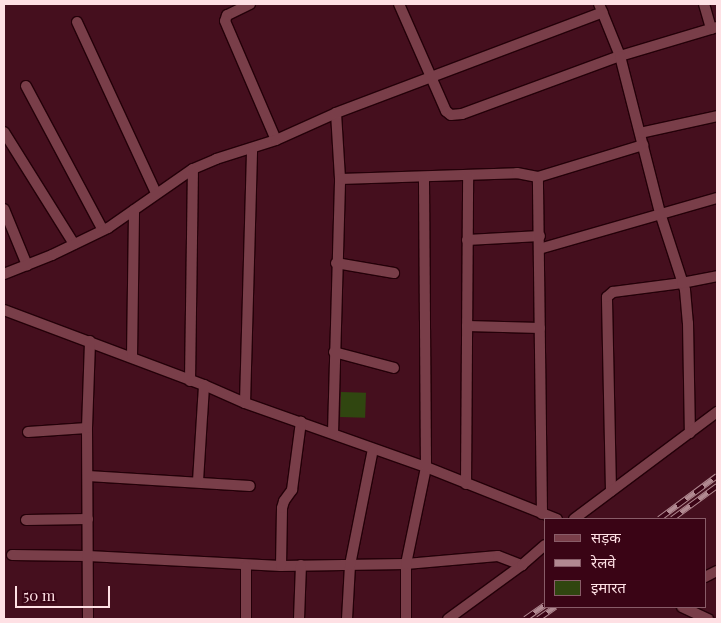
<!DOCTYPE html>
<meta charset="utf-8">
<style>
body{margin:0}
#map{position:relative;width:721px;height:623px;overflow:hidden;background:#450f1e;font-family:"Playfair Display","Noto Sans Devanagari",serif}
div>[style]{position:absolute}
.building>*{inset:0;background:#304610;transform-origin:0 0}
.roads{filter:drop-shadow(1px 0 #240009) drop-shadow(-1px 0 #240009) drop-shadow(0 1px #240009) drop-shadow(0 -1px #240009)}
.street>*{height:10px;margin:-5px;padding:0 5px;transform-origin:5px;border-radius:5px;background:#793e49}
.rail>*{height:5.5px;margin-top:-2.75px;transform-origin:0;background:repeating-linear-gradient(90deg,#3a0415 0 11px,#b18991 0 22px);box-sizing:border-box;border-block:1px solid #b18991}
span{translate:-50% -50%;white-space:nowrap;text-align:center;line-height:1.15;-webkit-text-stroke:5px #3a0415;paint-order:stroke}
.frame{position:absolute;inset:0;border:5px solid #fee0e4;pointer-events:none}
.legend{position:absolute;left:544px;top:518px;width:162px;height:90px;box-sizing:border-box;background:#3a0415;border:1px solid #885c68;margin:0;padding:6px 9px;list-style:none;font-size:15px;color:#fee0e4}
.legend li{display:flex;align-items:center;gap:10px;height:25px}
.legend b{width:25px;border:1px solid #885c68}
.scale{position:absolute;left:15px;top:586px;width:95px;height:22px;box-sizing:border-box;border:2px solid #fee0e4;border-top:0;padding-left:6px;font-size:15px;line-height:18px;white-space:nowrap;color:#fee0e4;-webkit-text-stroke:4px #3a0415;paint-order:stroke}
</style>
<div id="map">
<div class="building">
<i style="left:341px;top:392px;width:25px;height:25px;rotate:2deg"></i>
</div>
<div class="roads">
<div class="street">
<i style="left:250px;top:4px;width:25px;rotate:154deg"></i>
<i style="left:227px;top:15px;width:6px;rotate:108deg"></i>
<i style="left:225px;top:21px;width:129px;rotate:66.8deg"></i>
<i style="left:399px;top:4px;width:117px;rotate:66.3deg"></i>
<i style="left:446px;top:111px;width:6px;rotate:39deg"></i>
<i style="left:451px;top:115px;width:11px;rotate:-5deg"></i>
<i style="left:462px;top:114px;width:168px;rotate:-20.2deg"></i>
<i style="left:620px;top:56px;width:101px;rotate:-16.6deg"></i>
<i style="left:599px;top:4px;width:56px;rotate:68deg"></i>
<i style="left:620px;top:56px;width:162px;rotate:75.7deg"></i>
<i style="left:660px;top:213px;width:81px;rotate:72deg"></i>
<i style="left:685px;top:290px;width:33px;rotate:85deg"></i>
<i style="left:688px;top:323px;width:110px;rotate:89deg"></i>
<i style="left:704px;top:4px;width:26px;rotate:74deg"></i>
<i style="left:77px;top:22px;width:188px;rotate:65.2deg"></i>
<i style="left:26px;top:86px;width:163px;rotate:61.9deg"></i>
<i style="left:336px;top:113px;width:66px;rotate:86.5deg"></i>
<i style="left:4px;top:132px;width:132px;rotate:58deg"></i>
<i style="left:640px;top:133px;width:79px;rotate:-12.4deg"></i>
<i style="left:4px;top:209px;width:61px;rotate:67.7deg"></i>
<i style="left:467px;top:240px;width:73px;rotate:-3.1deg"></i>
<i style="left:539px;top:249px;width:185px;rotate:-16deg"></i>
<i style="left:336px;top:263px;width:59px;rotate:9.8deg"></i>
<i style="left:4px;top:274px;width:52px;rotate:-21.6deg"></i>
<i style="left:52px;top:255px;width:62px;rotate:-25.7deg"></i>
<i style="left:108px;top:228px;width:103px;rotate:-34.8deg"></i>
<i style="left:193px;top:169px;width:25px;rotate:-23deg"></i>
<i style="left:216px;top:159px;width:63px;rotate:-17.6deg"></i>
<i style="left:276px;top:140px;width:66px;rotate:-24.2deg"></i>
<i style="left:336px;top:113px;width:285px;rotate:-20.7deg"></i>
<i style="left:4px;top:310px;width:214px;rotate:20.6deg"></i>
<i style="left:204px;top:385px;width:45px;rotate:23.7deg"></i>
<i style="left:245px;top:403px;width:192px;rotate:19.5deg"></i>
<i style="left:426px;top:467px;width:141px;rotate:21.7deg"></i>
<i style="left:467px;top:326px;width:73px;rotate:1.6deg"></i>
<i style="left:334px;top:352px;width:62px;rotate:14.9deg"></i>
<i style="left:132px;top:357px;width:147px;rotate:-89.2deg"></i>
<i style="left:190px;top:381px;width:212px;rotate:-89.2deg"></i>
<i style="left:245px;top:403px;width:255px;rotate:-88.4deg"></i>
<i style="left:28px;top:432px;width:59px;rotate:-3.9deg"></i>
<i style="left:333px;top:433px;width:254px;rotate:-88.4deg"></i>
<i style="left:340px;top:179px;width:177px;rotate:-1.9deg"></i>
<i style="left:517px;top:173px;width:21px;rotate:11deg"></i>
<i style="left:88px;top:476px;width:162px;rotate:3.5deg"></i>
<i style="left:198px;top:481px;width:96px;rotate:-86.4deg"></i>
<i style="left:466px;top:484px;width:308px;rotate:-89.6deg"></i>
<i style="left:611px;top:491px;width:194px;rotate:-91.2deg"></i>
<i style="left:607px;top:297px;width:8px;rotate:-40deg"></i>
<i style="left:613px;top:292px;width:70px;rotate:-7.4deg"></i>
<i style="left:682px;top:283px;width:36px;rotate:-11deg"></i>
<i style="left:542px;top:514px;width:337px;rotate:-90.7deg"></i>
<i style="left:538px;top:177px;width:110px;rotate:-16.9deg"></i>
<i style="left:574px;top:519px;width:179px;rotate:-36.8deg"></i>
<i style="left:26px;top:520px;width:62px;rotate:-0.9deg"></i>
<i style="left:12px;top:555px;width:76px;rotate:0.8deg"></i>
<i style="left:88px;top:556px;width:193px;rotate:3deg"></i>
<i style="left:281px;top:566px;width:125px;rotate:-0.9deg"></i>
<i style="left:406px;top:564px;width:92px;rotate:-5deg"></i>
<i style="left:498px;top:556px;width:26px;rotate:21deg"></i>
<i style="left:281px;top:566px;width:58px;rotate:-89deg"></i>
<i style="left:282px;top:508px;width:7px;rotate:-74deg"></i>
<i style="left:284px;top:501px;width:14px;rotate:-54deg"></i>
<i style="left:292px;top:490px;width:69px;rotate:-82.5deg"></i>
<i style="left:705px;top:577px;width:13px;rotate:-27deg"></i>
<i style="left:682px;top:607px;width:29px;rotate:25deg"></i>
<i style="left:88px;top:619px;width:191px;rotate:-90.3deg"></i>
<i style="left:87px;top:428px;width:87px;rotate:-88deg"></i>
<i style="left:246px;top:619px;width:53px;rotate:-90deg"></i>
<i style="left:299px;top:619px;width:54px;rotate:-87.9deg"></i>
<i style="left:347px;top:619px;width:54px;rotate:-86.8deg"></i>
<i style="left:350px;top:565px;width:118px;rotate:-78.8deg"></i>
<i style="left:406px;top:619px;width:55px;rotate:-90deg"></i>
<i style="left:406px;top:564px;width:99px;rotate:-78.3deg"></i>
<i style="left:426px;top:467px;width:289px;rotate:-90.4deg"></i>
<i style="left:448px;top:619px;width:92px;rotate:-36.1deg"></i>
<i style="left:522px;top:565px;width:30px;rotate:-41deg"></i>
</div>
</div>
<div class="rail">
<i style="left:659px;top:519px;width:72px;rotate:-36.6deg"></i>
<i style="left:672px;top:519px;width:56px;rotate:-36.3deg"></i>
<i style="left:525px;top:619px;width:24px;rotate:-35deg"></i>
<i style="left:538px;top:619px;width:21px;rotate:-35deg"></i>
</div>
<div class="frame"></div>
<ul class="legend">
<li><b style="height:6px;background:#793e49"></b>सड़क</li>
<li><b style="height:6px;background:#b18991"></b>रेलवे</li>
<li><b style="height:14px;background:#304610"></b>इमारत</li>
</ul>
<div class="scale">50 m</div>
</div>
